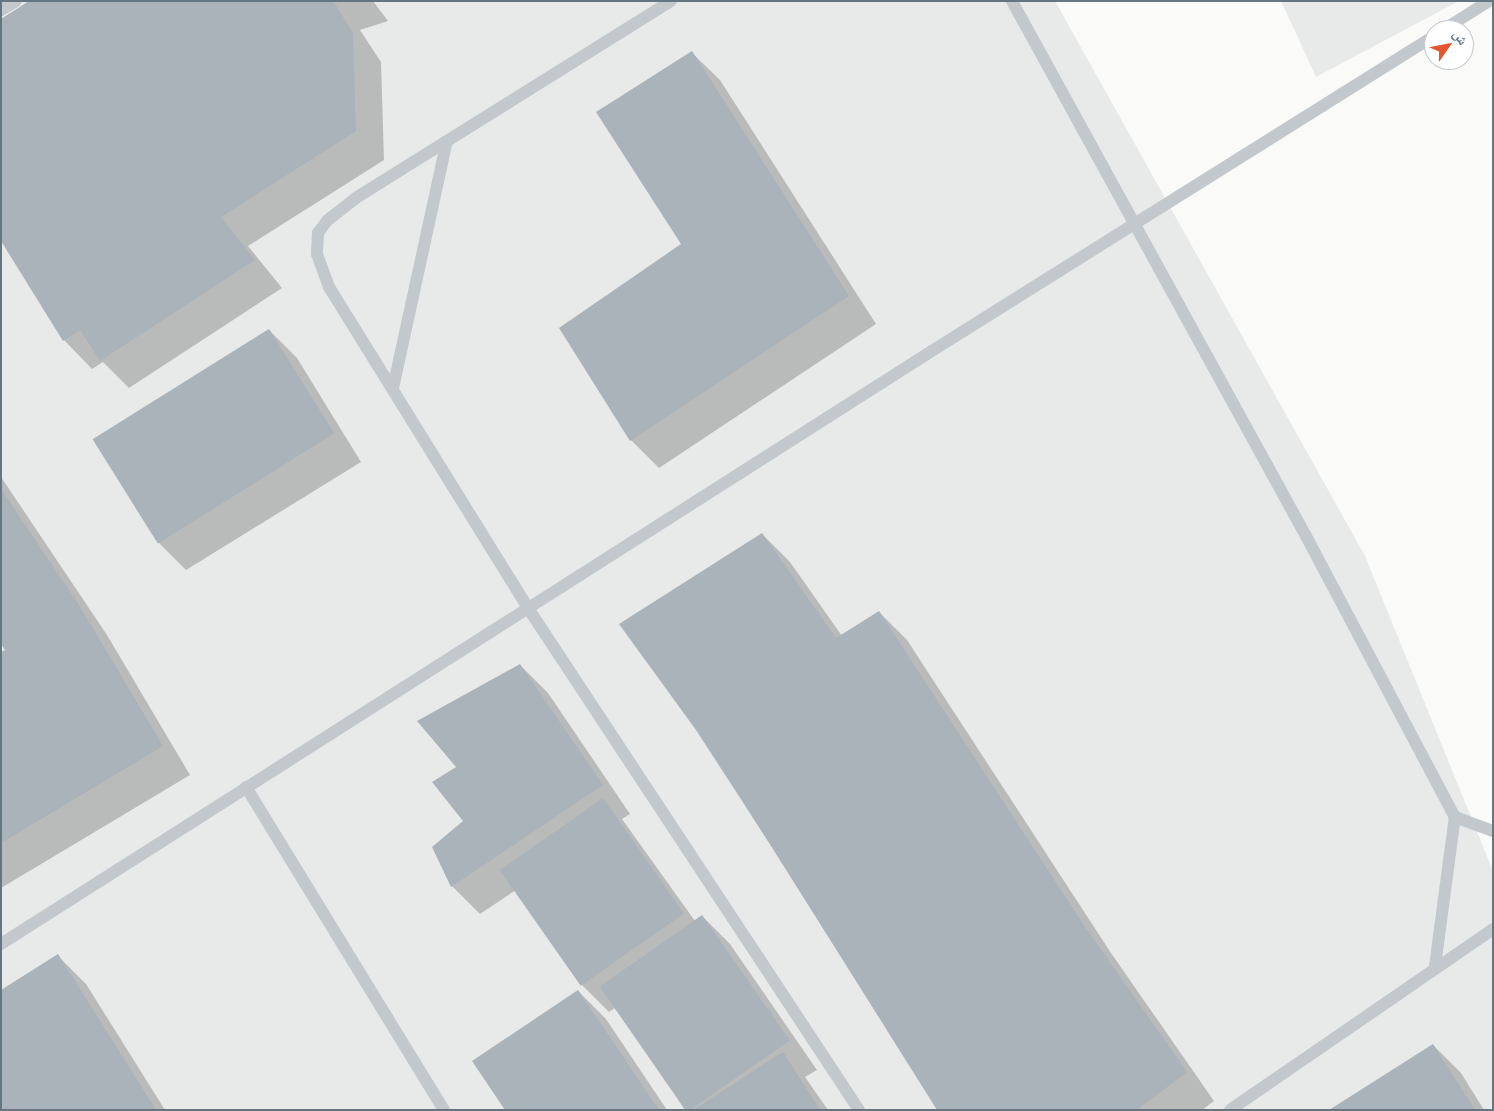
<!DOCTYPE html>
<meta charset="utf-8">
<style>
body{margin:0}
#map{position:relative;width:1494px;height:1111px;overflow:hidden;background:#fafaf8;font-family:Roboto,"Noto Naskh Arabic",sans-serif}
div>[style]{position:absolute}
.built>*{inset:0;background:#e8e9e9}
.shadow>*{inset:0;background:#0003}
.building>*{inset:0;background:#aab3b9;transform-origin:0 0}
.lane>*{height:12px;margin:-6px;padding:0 6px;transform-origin:6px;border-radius:6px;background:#c3c8cc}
span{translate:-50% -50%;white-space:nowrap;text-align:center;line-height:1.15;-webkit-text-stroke:5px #fff;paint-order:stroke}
.frame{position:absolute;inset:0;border:2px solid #657683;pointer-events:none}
.north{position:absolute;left:1424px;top:20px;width:50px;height:50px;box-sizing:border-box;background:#fff;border:1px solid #c1c8cd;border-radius:50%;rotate:57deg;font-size:14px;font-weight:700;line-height:20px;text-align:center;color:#657683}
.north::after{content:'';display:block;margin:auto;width:18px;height:22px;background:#e4572e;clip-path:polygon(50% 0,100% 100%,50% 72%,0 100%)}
</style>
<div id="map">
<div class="built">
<i style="clip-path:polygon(1px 1px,1055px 1px,1365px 556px,1493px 871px,1493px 1110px,1px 1110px)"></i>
<i style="clip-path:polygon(1281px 1px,1459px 1px,1316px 77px)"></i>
</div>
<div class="shadow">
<i style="clip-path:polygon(31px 1px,373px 1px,388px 21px,360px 30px,381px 62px,384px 160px,248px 246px,282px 288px,129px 388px,103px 362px,92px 369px,64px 340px,1px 239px)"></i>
<i style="clip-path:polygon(691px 52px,720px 80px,876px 324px,659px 468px,631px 440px,561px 329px,682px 244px)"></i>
<i style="clip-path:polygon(269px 330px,297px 358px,361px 462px,186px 570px,158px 542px)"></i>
<i style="clip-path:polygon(1px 477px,107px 635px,190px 775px,1px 888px,1px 653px,7px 650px,1px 642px)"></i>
<i style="clip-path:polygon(762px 534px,790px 562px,842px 636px,879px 612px,907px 640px,1111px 953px,1214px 1101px,1202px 1110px,938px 1110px,697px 729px)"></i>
<i style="clip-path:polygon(520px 665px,548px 693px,630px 814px,622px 819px,695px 921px,702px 916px,730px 944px,817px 1070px,805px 1077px,828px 1110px,685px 1110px,615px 1008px,609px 1012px,581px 984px,516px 890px,480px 914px,452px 886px,433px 848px,465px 821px,458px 767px)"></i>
<i style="clip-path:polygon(58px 956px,86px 984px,165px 1110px,1px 1110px)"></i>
<i style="clip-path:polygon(578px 991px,606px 1019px,667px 1110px,507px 1110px)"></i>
<i style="clip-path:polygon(1433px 1045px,1461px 1073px,1484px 1110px,1332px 1110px)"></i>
</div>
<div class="building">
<i style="clip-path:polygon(29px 1px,333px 1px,353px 33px,356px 131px,221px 217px,255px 260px,100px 361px,80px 330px,63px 341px,1px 241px,1px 19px)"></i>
<i style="clip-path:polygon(692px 51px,849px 296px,630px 441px,559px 328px,681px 244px,596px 112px)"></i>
<i style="left:269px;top:329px;width:123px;height:208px;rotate:58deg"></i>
<i style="clip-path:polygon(1px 489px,79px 605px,163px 746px,1px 843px,1px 652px,5px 650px,1px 644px)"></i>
<i style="clip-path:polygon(762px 533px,836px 638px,879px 611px,1083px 924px,1187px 1072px,1137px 1110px,937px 1110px,770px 844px,696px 730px,619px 624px)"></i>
<i style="clip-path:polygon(520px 664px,603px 785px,451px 887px,432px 847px,463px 821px,432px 782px,456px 767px,417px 721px)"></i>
<i style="left:603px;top:798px;width:141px;height:126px;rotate:55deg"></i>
<i style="left:702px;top:915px;width:153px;height:125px;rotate:55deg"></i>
<i style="clip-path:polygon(58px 954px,156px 1110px,1px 1110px,1px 990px)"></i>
<i style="clip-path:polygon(578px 990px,659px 1110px,505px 1110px,472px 1061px)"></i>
<i style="clip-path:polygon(1433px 1044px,1475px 1110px,1329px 1110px)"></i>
<i style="clip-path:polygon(783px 1052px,820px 1110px,693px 1110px)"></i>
</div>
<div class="lane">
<i style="left:671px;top:1px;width:372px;rotate:148deg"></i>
<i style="left:356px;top:198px;width:37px;rotate:142deg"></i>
<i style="left:327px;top:221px;width:15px;rotate:127deg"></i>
<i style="left:318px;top:233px;width:21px;rotate:93deg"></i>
<i style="left:317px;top:254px;width:35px;rotate:70deg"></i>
<i style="left:329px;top:287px;width:378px;rotate:58.2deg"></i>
<i style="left:528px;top:608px;width:601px;rotate:56.6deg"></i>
<i style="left:1012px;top:1px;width:610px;rotate:61.21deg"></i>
<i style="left:1306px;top:536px;width:318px;rotate:62.1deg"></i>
<i style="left:1455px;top:817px;width:40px;rotate:20.2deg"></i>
<i style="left:1px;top:10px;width:17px;rotate:-31deg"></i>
<i style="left:1443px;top:30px;width:54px;rotate:-32.2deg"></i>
<i style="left:393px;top:388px;width:250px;rotate:-77.7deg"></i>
<i style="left:246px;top:787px;width:379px;rotate:58.5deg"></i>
<i style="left:1px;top:944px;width:1098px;rotate:-32.5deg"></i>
<i style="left:927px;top:354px;width:598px;rotate:-32.1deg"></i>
<i style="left:1435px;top:966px;width:150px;rotate:-82.4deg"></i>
<i style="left:1230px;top:1110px;width:319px;rotate:-34.5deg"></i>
</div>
<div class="frame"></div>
<div class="north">ش</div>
</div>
